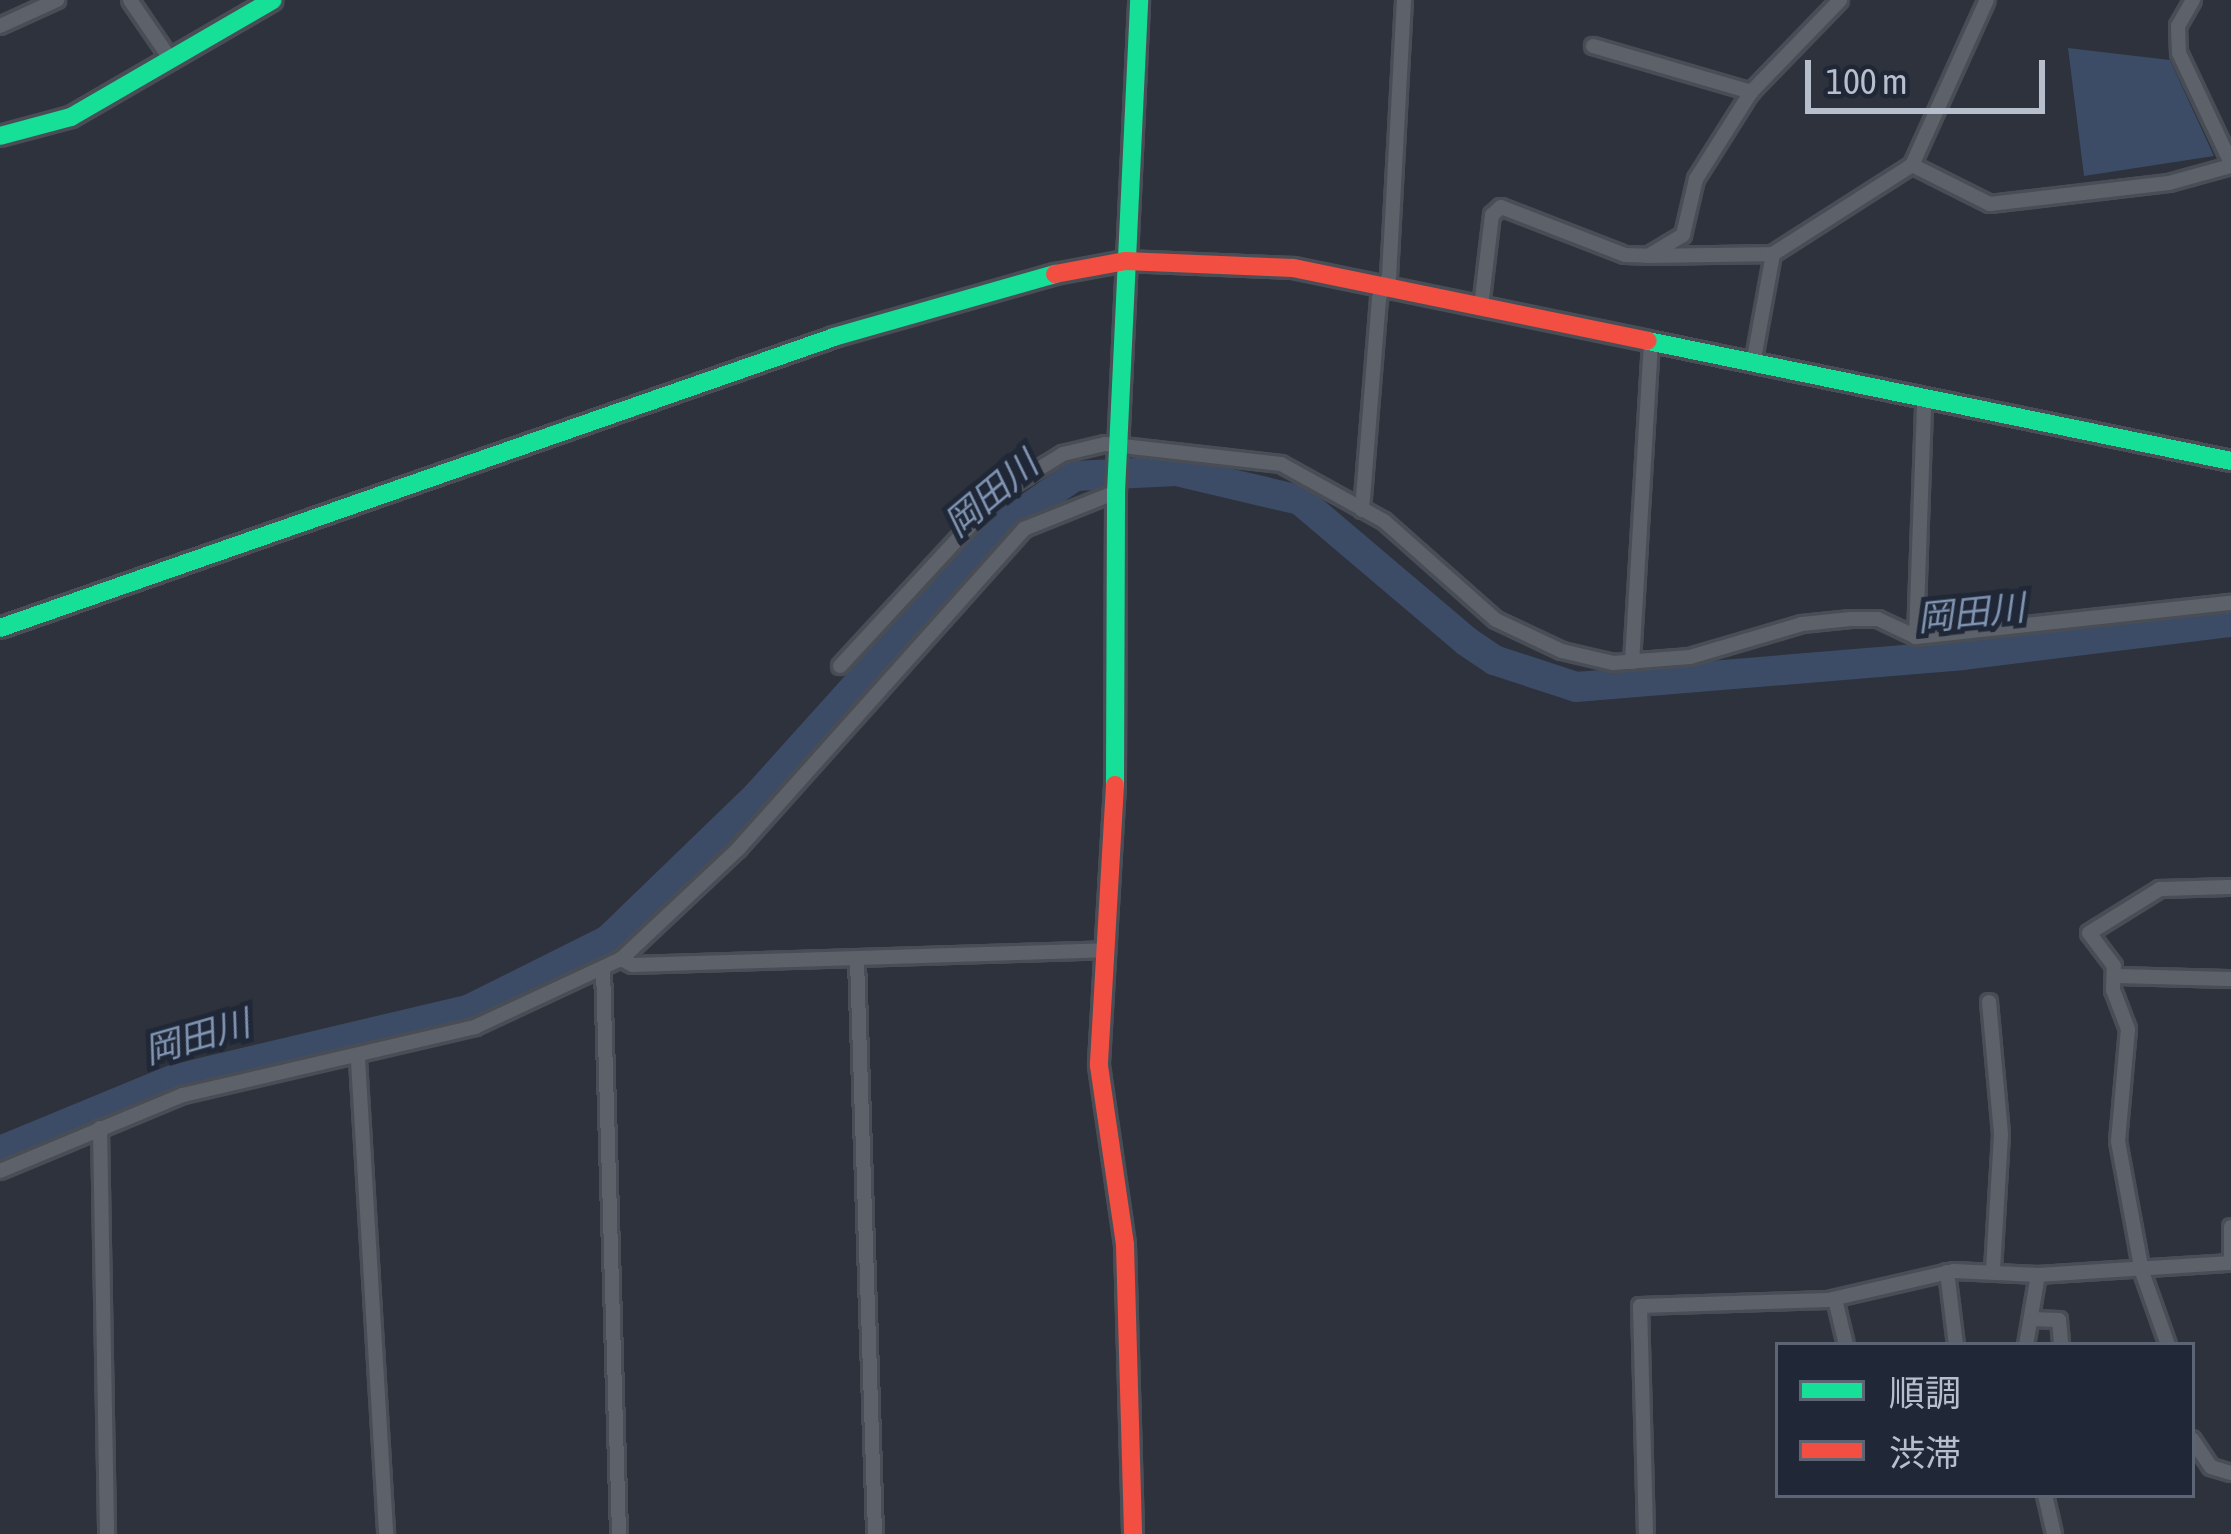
<!DOCTYPE html>
<meta charset="utf-8">
<style>
body{margin:0}
#map{position:relative;width:2231px;height:1534px;overflow:hidden;background:#2d323c;font-family:"Asap Condensed","Noto Sans JP",sans-serif}
div>[style]{position:absolute}
.water>*{inset:0;background:#3c4b66}
.river>*{height:30px;margin:-15px;padding:0 15px;transform-origin:15px;border-radius:15px;background:#3c4b66}
.roads{filter:drop-shadow(3px 0 #494d55) drop-shadow(-3px 0 #494d55) drop-shadow(0 3px #494d55) drop-shadow(0 -3px #494d55)}
.street>*{height:14px;margin:-7px;padding:0 7px;transform-origin:7px;border-radius:7px;background:#5d626a}
.fast>*{height:18px;margin:-9px;padding:0 9px;transform-origin:9px;border-radius:9px;background:#16e098}
.jam>*{height:18px;margin:-9px;padding:0 9px;transform-origin:9px;border-radius:9px;background:#f24e42}
span{translate:-50% -50%;white-space:nowrap;text-align:center;line-height:1.15;-webkit-text-stroke:10px #202837;paint-order:stroke}
.water-label{font-size:36px;color:#8094b2;font-style:italic}
.legend{position:absolute;left:1775px;top:1342px;width:420px;height:156px;box-sizing:border-box;background:#202837;border:3px solid #5d6473;margin:0;padding:15px 21px;list-style:none;font-size:36px;color:#b8bfcc}
.legend li{display:flex;align-items:center;gap:24px;height:60px}
.legend b{width:60px;border:3px solid #5d6473}
.scale{position:absolute;left:1805px;top:60px;width:240px;height:54px;box-sizing:border-box;border:6px solid #b8bfcc;border-top:0;padding-left:15px;font-size:36px;line-height:42px;white-space:nowrap;color:#b8bfcc;-webkit-text-stroke:9px #202837;paint-order:stroke}
</style>
<div id="map">
<div class="water">
<i style="clip-path:polygon(2068px 48px,2170px 60px,2214px 156px,2084px 176px)"></i>
</div>
<div class="river">
<i style="left:0;top:1151px;width:189px;rotate:-22.4deg"></i>
<i style="left:175px;top:1079px;width:303px;rotate:-13.3deg"></i>
<i style="left:470px;top:1009px;width:154px;rotate:-26.6deg"></i>
<i style="left:608px;top:940px;width:206px;rotate:-44deg"></i>
<i style="left:756px;top:797px;width:359px;rotate:-48deg"></i>
<i style="left:996px;top:530px;width:96px;rotate:-34.4deg"></i>
<i style="left:1075px;top:476px;width:101px;rotate:-2.8deg"></i>
<i style="left:1176px;top:471px;width:127px;rotate:13.2deg"></i>
<i style="left:1300px;top:500px;width:218px;rotate:40.3deg"></i>
<i style="left:1466px;top:641px;width:34px;rotate:34deg"></i>
<i style="left:1494px;top:660px;width:86px;rotate:18.2deg"></i>
<i style="left:1576px;top:687px;width:387px;rotate:-4.7deg"></i>
<i style="left:1962px;top:655px;width:271px;rotate:-7deg"></i>
</div>
<div class="roads">
<div class="street">
<i style="left:130px;top:0;width:65px;rotate:55.6deg"></i>
<i style="left:2193px;top:0;width:30px;rotate:120deg"></i>
<i style="left:2178px;top:26px;width:27px;rotate:88deg"></i>
<i style="left:2179px;top:53px;width:122px;rotate:64.7deg"></i>
<i style="left:0;top:26px;width:63px;rotate:-24.5deg"></i>
<i style="left:1593px;top:46px;width:165px;rotate:16.2deg"></i>
<i style="left:1912px;top:165px;width:87px;rotate:26.6deg"></i>
<i style="left:1990px;top:204px;width:180px;rotate:-6.7deg"></i>
<i style="left:2169px;top:183px;width:64px;rotate:-15.3deg"></i>
<i style="left:1652px;top:256px;width:121px;rotate:-0.9deg"></i>
<i style="left:1481px;top:307px;width:93px;rotate:-83.2deg"></i>
<i style="left:1492px;top:215px;width:12px;rotate:-42deg"></i>
<i style="left:1501px;top:207px;width:133px;rotate:21.2deg"></i>
<i style="left:1625px;top:255px;width:23px;rotate:2deg"></i>
<i style="left:1648px;top:256px;width:41px;rotate:-31deg"></i>
<i style="left:1683px;top:235px;width:57px;rotate:-76.9deg"></i>
<i style="left:1696px;top:179px;width:103px;rotate:-57.7deg"></i>
<i style="left:1751px;top:92px;width:128px;rotate:-45.9deg"></i>
<i style="left:1753px;top:364px;width:112px;rotate:-79.7deg"></i>
<i style="left:1773px;top:254px;width:165px;rotate:-32.6deg"></i>
<i style="left:1912px;top:165px;width:181px;rotate:-65.6deg"></i>
<i style="left:1362px;top:510px;width:213px;rotate:-85.4deg"></i>
<i style="left:1379px;top:298px;width:23px;rotate:-65deg"></i>
<i style="left:1389px;top:277px;width:277px;rotate:-86.9deg"></i>
<i style="left:1916px;top:637px;width:234px;rotate:-88deg"></i>
<i style="left:1632px;top:662px;width:322px;rotate:-86.6deg"></i>
<i style="left:840px;top:666px;width:237px;rotate:-47.2deg"></i>
<i style="left:1001px;top:492px;width:73px;rotate:-31.5deg"></i>
<i style="left:1063px;top:454px;width:43px;rotate:-13.4deg"></i>
<i style="left:1105px;top:444px;width:177px;rotate:6.5deg"></i>
<i style="left:1281px;top:464px;width:118px;rotate:29deg"></i>
<i style="left:1384px;top:521px;width:149px;rotate:41.5deg"></i>
<i style="left:1496px;top:620px;width:73px;rotate:25.2deg"></i>
<i style="left:1562px;top:651px;width:52px;rotate:13.2deg"></i>
<i style="left:1613px;top:663px;width:77px;rotate:-4.5deg"></i>
<i style="left:1690px;top:657px;width:117px;rotate:-16.4deg"></i>
<i style="left:1802px;top:624px;width:49px;rotate:-5.8deg"></i>
<i style="left:1851px;top:619px;width:27px"></i>
<i style="left:1878px;top:619px;width:42px;rotate:25.3deg"></i>
<i style="left:1916px;top:637px;width:317px;rotate:-6.2deg"></i>
<i style="left:621px;top:959px;width:13px;rotate:27deg"></i>
<i style="left:633px;top:965px;width:473px;rotate:-1.8deg"></i>
<i style="left:857px;top:960px;width:574px;rotate:88.2deg"></i>
<i style="left:603px;top:968px;width:566px;rotate:88.38deg"></i>
<i style="left:2115px;top:976px;width:116px;rotate:1.5deg"></i>
<i style="left:1989px;top:1002px;width:134px;rotate:84.8deg"></i>
<i style="left:2001px;top:1135px;width:133px;rotate:93.4deg"></i>
<i style="left:358px;top:1060px;width:475px;rotate:86.6deg"></i>
<i style="left:100px;top:1128px;width:406px;rotate:89deg"></i>
<i style="left:0;top:1171px;width:198px;rotate:-22.6deg"></i>
<i style="left:183px;top:1095px;width:300px;rotate:-13.1deg"></i>
<i style="left:475px;top:1027px;width:161px;rotate:-25deg"></i>
<i style="left:621px;top:959px;width:161px;rotate:-43.2deg"></i>
<i style="left:738px;top:849px;width:429px;rotate:-48.2deg"></i>
<i style="left:1024px;top:529px;width:99px;rotate:-21.9deg"></i>
<i style="left:2231px;top:1263px;width:36px;rotate:-90deg"></i>
<i style="left:1947px;top:1272px;width:74px;rotate:83deg"></i>
<i style="left:1835px;top:1299px;width:47px;rotate:76.6deg"></i>
<i style="left:2031px;top:1319px;width:28px;rotate:2deg"></i>
<i style="left:2059px;top:1320px;width:25px;rotate:85deg"></i>
<i style="left:2026px;top:1345px;width:71px;rotate:-80.3deg"></i>
<i style="left:2168px;top:1345px;width:77px;rotate:-109.6deg"></i>
<i style="left:2142px;top:1272px;width:133px;rotate:-100.4deg"></i>
<i style="left:2118px;top:1141px;width:112px;rotate:-84.9deg"></i>
<i style="left:2128px;top:1029px;width:42px;rotate:-111deg"></i>
<i style="left:2113px;top:990px;width:24px;rotate:-88deg"></i>
<i style="left:2114px;top:966px;width:41px;rotate:-127.1deg"></i>
<i style="left:2089px;top:933px;width:84px;rotate:-31.8deg"></i>
<i style="left:2160px;top:889px;width:71px;rotate:-1.6deg"></i>
<i style="left:2192px;top:1439px;width:34px;rotate:56deg"></i>
<i style="left:2211px;top:1467px;width:21px;rotate:17deg"></i>
<i style="left:2045px;top:1495px;width:40px;rotate:77deg"></i>
<i style="left:1646px;top:1534px;width:228px;rotate:-91.5deg"></i>
<i style="left:1640px;top:1306px;width:188px;rotate:-1.8deg"></i>
<i style="left:1828px;top:1300px;width:129px;rotate:-13deg"></i>
<i style="left:1954px;top:1271px;width:84px;rotate:2.7deg"></i>
<i style="left:2038px;top:1275px;width:193px;rotate:-3.6deg"></i>
</div>
<div class="fast">
<i style="left:0;top:136px;width:73px;rotate:-15deg"></i>
<i style="left:71px;top:117px;width:233px;rotate:-30.1deg"></i>
<i style="left:1648px;top:341px;width:595px;rotate:11.63deg"></i>
<i style="left:0;top:628px;width:883px;rotate:-19.23deg"></i>
<i style="left:834px;top:337px;width:230px;rotate:-15.9deg"></i>
<i style="left:1115px;top:785px;width:293px;rotate:-89.8deg"></i>
<i style="left:1116px;top:492px;width:493px;rotate:-87.3deg"></i>
</div>
<div class="jam">
<i style="left:1055px;top:274px;width:71px;rotate:-10.5deg"></i>
<i style="left:1125px;top:261px;width:168px;rotate:2.4deg"></i>
<i style="left:1293px;top:268px;width:362px;rotate:11.6deg"></i>
<i style="left:1115px;top:785px;width:281px;rotate:93.3deg"></i>
<i style="left:1099px;top:1066px;width:181px;rotate:81.7deg"></i>
<i style="left:1125px;top:1245px;width:289px;rotate:88.4deg"></i>
</div>
</div>
<div class="water-label">
<span style="left:991px;top:494px;rotate:-40deg">岡田川</span>
<span style="left:1971px;top:613px;rotate:-6deg">岡田川</span>
<span style="left:197px;top:1037px;rotate:-16deg">岡田川</span>
</div>
<ul class="legend">
<li><b style="height:15px;background:#16e098"></b>順調</li>
<li><b style="height:15px;background:#f24e42"></b>渋滞</li>
</ul>
<div class="scale">100 m</div>
</div>
